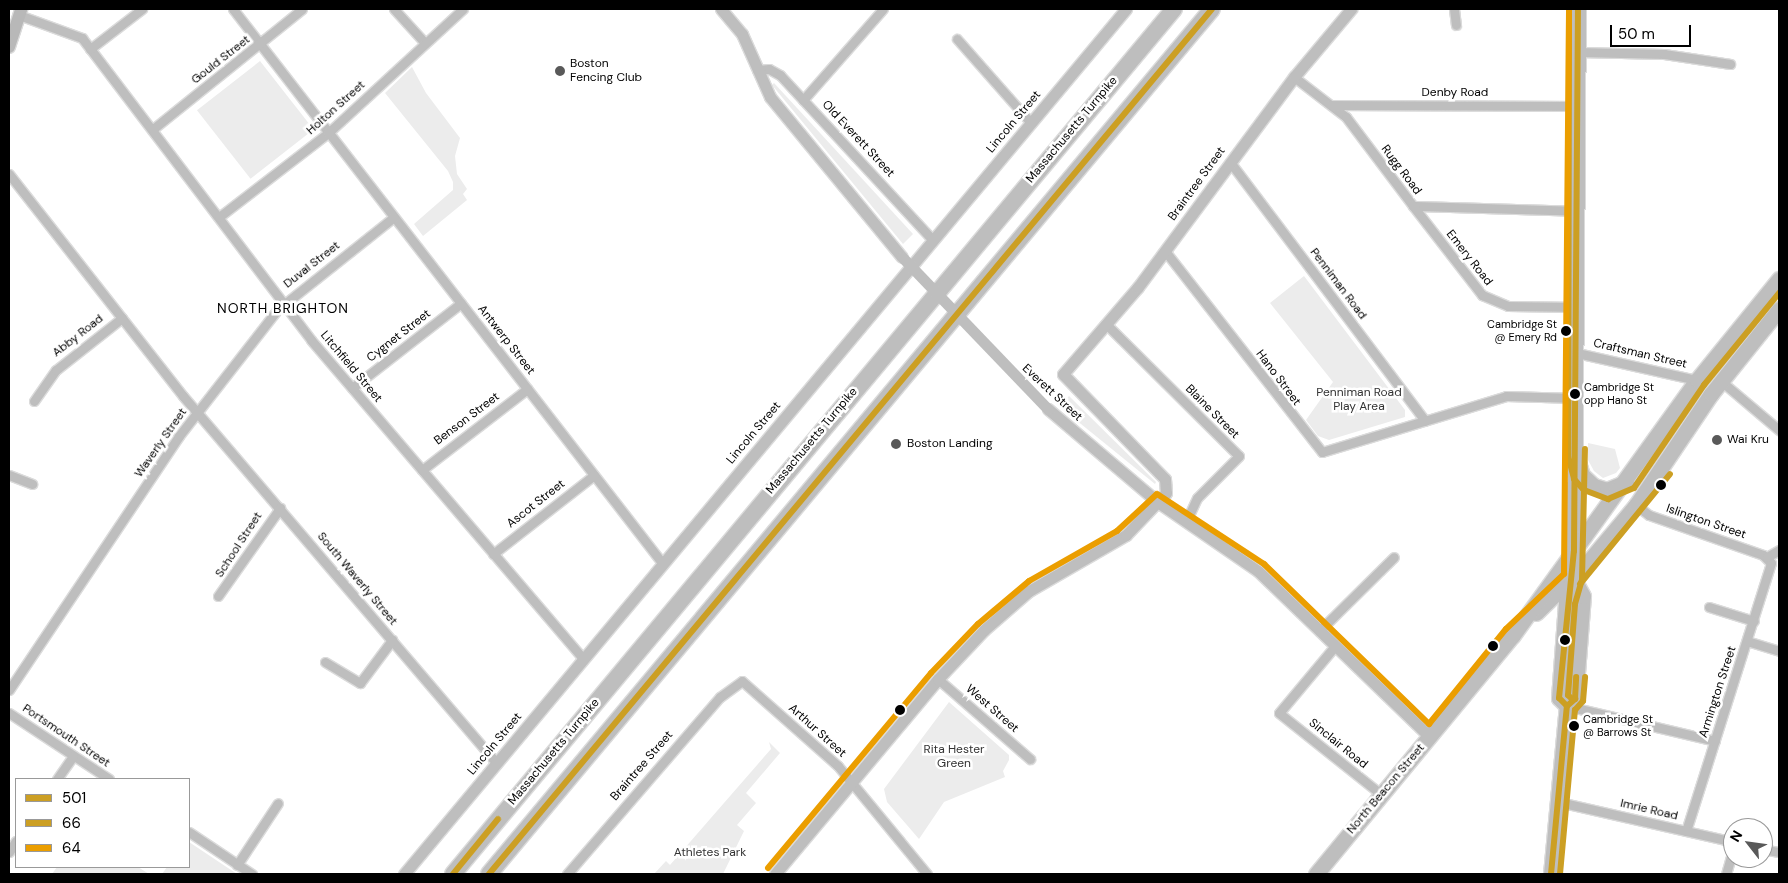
<!DOCTYPE html>
<style>
body{margin:0}
#map{position:relative;width:1788px;height:883px;overflow:hidden;background:#fff;font-family:"DM Sans",sans-serif}
div>[style]{position:absolute}
.green>*{inset:0;background:#ececec;transform-origin:0 0}
.roads{filter:drop-shadow(1px 0 #dbdbdb) drop-shadow(-1px 0 #dbdbdb) drop-shadow(0 1px #dbdbdb) drop-shadow(0 -1px #dbdbdb)}
.minor>*{height:9px;margin:-4.5px;padding:0 4.5px;transform-origin:4.5px;border-radius:4.5px;background:#bebebe}
.tertiary>*{height:11px;margin:-5.5px;padding:0 5.5px;transform-origin:5.5px;border-radius:5.5px;background:#bebebe}
.secondary>*{height:12px;margin:-6px;padding:0 6px;transform-origin:6px;border-radius:6px;background:#b8b8b8}
.primary>*{height:15px;margin:-7.5px;padding:0 7.5px;transform-origin:7.5px;border-radius:7.5px;background:#bebebe}
.motorway>*{height:16px;margin:-8px;padding:0 8px;transform-origin:8px;border-radius:8px;background:#bebebe}
.tertiary-bridge>*{height:11px;margin:-5.5px;padding:0 5.5px;transform-origin:5.5px;border-radius:5.5px;background:#bebebe}
.bus-1>*{height:6px;margin:-3px;padding:0 3px;transform-origin:3px;border-radius:3px;background:#cc9f23}
.bus-2>*{height:6px;margin:-3px;padding:0 3px;transform-origin:3px;border-radius:3px;background:#cc9f23}
.bus-3>*{height:6px;margin:-3px;padding:0 3px;transform-origin:3px;border-radius:3px;background:#eb9e00}
.dots>*{width:14px;height:14px;translate:-50% -50%;box-sizing:border-box;border:2px solid #fff;border-radius:50%}
span{translate:-50% -50%;white-space:nowrap;text-align:center;line-height:1.15;-webkit-text-stroke:5px #fff;paint-order:stroke}
.bus-label{font-size:11px;color:#000}
.right{translate:-100% -50%;text-align:right}
.left{translate:0 -50%;text-align:left}
.street-label{font-size:12px;color:#000}
.poi-label{font-size:12px;color:#000}
.park-label{font-size:12px;color:#333}
.neighbourhood-label{font-size:14px;color:#000;letter-spacing:1px}
.frame{position:absolute;inset:0;border:10px solid #000;pointer-events:none}
.legend{position:absolute;left:15px;top:778px;width:175px;height:90px;box-sizing:border-box;background:#fff;border:1px solid #999;margin:0;padding:6px 9px;list-style:none;font-size:15px;color:#000}
.legend li{display:flex;align-items:center;gap:10px;height:25px}
.legend b{width:25px;border:1px solid #999}
.north{position:absolute;left:1723px;top:818px;width:50px;height:50px;box-sizing:border-box;background:#fff;border:1px solid #999;border-radius:50%;rotate:300deg;font-size:14px;font-weight:700;line-height:20px;text-align:center;color:#000}
.north::after{content:'';display:block;margin:auto;width:18px;height:22px;background:#595959;clip-path:polygon(50% 0,100% 100%,50% 72%,0 100%)}
.scale{position:absolute;left:1610px;top:25px;width:81px;height:22px;box-sizing:border-box;border:2px solid #000;border-top:0;padding-left:6px;font-size:15px;line-height:18px;white-space:nowrap;color:#000;-webkit-text-stroke:4px #fff;paint-order:stroke}
</style>
<div id="map">
<div class="green">
<i style="left:260px;top:61px;width:87px;height:80px;rotate:52deg"></i>
<i style="clip-path:polygon(412px 67px,426px 93px,460px 138px,455px 156px,457px 174px,467px 189px,463px 194px,467px 200px,423px 236px,414px 224px,453px 190px,453px 182px,448px 171px,385px 93px)"></i>
<i style="clip-path:polygon(774px 83px,913px 234px,903px 244px,772px 85px)"></i>
<i style="clip-path:polygon(1304px 276px,1405px 410px,1405px 417px,1329px 440px,1318px 436px,1306px 420px,1333px 382px,1270px 303px)"></i>
<i style="clip-path:polygon(1069px 396px,1156px 482px,1155px 484px,1060px 407px)"></i>
<i style="clip-path:polygon(1588px 443px,1615px 449px,1620px 468px,1616px 473px,1603px 478px,1594px 471px,1588px 460px)"></i>
<i style="clip-path:polygon(949px 702px,1009px 755px,1009px 760px,1003px 771px,1005px 777px,944px 802px,919px 839px,887px 802px,884px 789px)"></i>
<i style="clip-path:polygon(769px 742px,780px 753px,746px 793px,756px 803px,737px 825px,744px 831px,723px 874px,654px 874px,666px 861px,670px 865px,771px 749px)"></i>
<i style="clip-path:polygon(189px 842px,237px 874px,162px 874px,167px 867px,189px 867px)"></i>
<i style="clip-path:polygon(57px 867px,138px 867px,149px 874px,52px 874px)"></i>
</div>
<div class="roads">
<div class="minor">
<i style="left:233px;top:9px;width:702px;rotate:52.23deg"></i>
<i style="left:394px;top:9px;width:46px;rotate:47.6deg"></i>
<i style="left:1454px;top:9px;width:16px;rotate:83deg"></i>
<i style="left:19px;top:15px;width:67px;rotate:20.1deg"></i>
<i style="left:82px;top:38px;width:379px;rotate:52.8deg"></i>
<i style="left:311px;top:340px;width:419px;rotate:49.5deg"></i>
<i style="left:957px;top:39px;width:112px;rotate:48.6deg"></i>
<i style="left:90px;top:49px;width:66px;rotate:-37.6deg"></i>
<i style="left:1578px;top:52px;width:86px;rotate:1.3deg"></i>
<i style="left:1664px;top:54px;width:67px;rotate:8.6deg"></i>
<i style="left:757px;top:70px;width:12px;rotate:-5deg"></i>
<i style="left:769px;top:69px;width:13px;rotate:29deg"></i>
<i style="left:780px;top:75px;width:225px;rotate:47.2deg"></i>
<i style="left:1294px;top:77px;width:66px;rotate:37.6deg"></i>
<i style="left:1346px;top:117px;width:111px;rotate:53deg"></i>
<i style="left:1413px;top:206px;width:165px;rotate:1.7deg"></i>
<i style="left:803px;top:100px;width:121px;rotate:-48.7deg"></i>
<i style="left:1331px;top:105px;width:247px;rotate:0.2deg"></i>
<i style="left:153px;top:129px;width:191px;rotate:-38.8deg"></i>
<i style="left:1230px;top:162px;width:324px;rotate:53deg"></i>
<i style="left:9px;top:174px;width:282px;rotate:51.9deg"></i>
<i style="left:183px;top:396px;width:483px;rotate:49.5deg"></i>
<i style="left:1413px;top:206px;width:113px;rotate:52.2deg"></i>
<i style="left:1482px;top:295px;width:28px;rotate:23deg"></i>
<i style="left:1508px;top:306px;width:70px;rotate:0.8deg"></i>
<i style="left:219px;top:217px;width:138px;rotate:-37.6deg"></i>
<i style="left:328px;top:133px;width:183px;rotate:-42.6deg"></i>
<i style="left:1165px;top:251px;width:255px;rotate:52deg"></i>
<i style="left:1322px;top:452px;width:192px;rotate:-16.9deg"></i>
<i style="left:1506px;top:396px;width:70px;rotate:1.6deg"></i>
<i style="left:1106px;top:324px;width:187px;rotate:44.8deg"></i>
<i style="left:1239px;top:456px;width:59px;rotate:135deg"></i>
<i style="left:1197px;top:498px;width:26px;rotate:115deg"></i>
<i style="left:1577px;top:353px;width:123px;rotate:12.7deg"></i>
<i style="left:1721px;top:381px;width:76px;rotate:40.2deg"></i>
<i style="left:352px;top:388px;width:138px;rotate:-37.9deg"></i>
<i style="left:34px;top:401px;width:38px;rotate:-55deg"></i>
<i style="left:56px;top:370px;width:84px;rotate:-38.2deg"></i>
<i style="left:422px;top:470px;width:133px;rotate:-37.6deg"></i>
<i style="left:9px;top:475px;width:25px;rotate:21deg"></i>
<i style="left:1636px;top:505px;width:16px;rotate:38deg"></i>
<i style="left:1649px;top:515px;width:121px;rotate:19.3deg"></i>
<i style="left:1763px;top:555px;width:11px;rotate:45deg"></i>
<i style="left:1771px;top:563px;width:281px;rotate:107.6deg"></i>
<i style="left:493px;top:554px;width:128px;rotate:-38deg"></i>
<i style="left:1767px;top:557px;width:14px;rotate:-30deg"></i>
<i style="left:218px;top:596px;width:108px;rotate:-54.8deg"></i>
<i style="left:1709px;top:607px;width:47px;rotate:17.3deg"></i>
<i style="left:1319px;top:631px;width:105px;rotate:-44.6deg"></i>
<i style="left:1747px;top:641px;width:34px;rotate:17deg"></i>
<i style="left:1335px;top:646px;width:87px;rotate:129.9deg"></i>
<i style="left:1279px;top:713px;width:132px;rotate:38.5deg"></i>
<i style="left:325px;top:662px;width:41px;rotate:31deg"></i>
<i style="left:360px;top:683px;width:54px;rotate:-53.3deg"></i>
<i style="left:938px;top:679px;width:122px;rotate:41deg"></i>
<i style="left:9px;top:690px;width:306px;rotate:-56.2deg"></i>
<i style="left:179px;top:436px;width:160px;rotate:-52.1deg"></i>
<i style="left:277px;top:310px;width:149px;rotate:-38.5deg"></i>
<i style="left:1567px;top:706px;width:152px;rotate:13.3deg"></i>
<i style="left:9px;top:713px;width:120px;rotate:33.4deg"></i>
<i style="left:57px;top:779px;width:28px;rotate:-55deg"></i>
<i style="left:1559px;top:802px;width:179px;rotate:12.9deg"></i>
<i style="left:189px;top:832px;width:76px;rotate:33.7deg"></i>
<i style="left:1763px;top:849px;width:16px;rotate:11deg"></i>
<i style="left:9px;top:852px;width:13px;rotate:-58deg"></i>
<i style="left:237px;top:865px;width:74px;rotate:-56.5deg"></i>
<i style="left:567px;top:874px;width:234px;rotate:-49.2deg"></i>
<i style="left:720px;top:697px;width:27px;rotate:-36deg"></i>
<i style="left:742px;top:681px;width:128px;rotate:41.5deg"></i>
<i style="left:838px;top:766px;width:140px;rotate:50.5deg"></i>
<i style="left:1726px;top:874px;width:25px;rotate:-74deg"></i>
</div>
<div class="tertiary">
<i style="left:721px;top:9px;width:33px;rotate:50deg"></i>
<i style="left:742px;top:34px;width:69px;rotate:66deg"></i>
<i style="left:770px;top:97px;width:207px;rotate:50.5deg"></i>
<i style="left:1048px;top:409px;width:145px;rotate:40.3deg"></i>
<i style="left:1159px;top:503px;width:120px;rotate:34.5deg"></i>
<i style="left:1258px;top:571px;width:239px;rotate:44deg"></i>
<i style="left:404px;top:874px;width:1127px;rotate:-50.15deg"></i>
<i style="left:775px;top:874px;width:254px;rotate:-50.1deg"></i>
<i style="left:938px;top:679px;width:67px;rotate:-46.8deg"></i>
<i style="left:984px;top:630px;width:60px;rotate:-40.9deg"></i>
<i style="left:1029px;top:591px;width:112px;rotate:-30deg"></i>
<i style="left:1126px;top:535px;width:58px;rotate:-46.4deg"></i>
<i style="left:1166px;top:493px;width:14px;rotate:-94deg"></i>
<i style="left:1165px;top:479px;width:146px;rotate:-134.2deg"></i>
<i style="left:1063px;top:374px;width:115px;rotate:-49.2deg"></i>
<i style="left:1138px;top:287px;width:262px;rotate:-53.4deg"></i>
<i style="left:1294px;top:77px;width:89px;rotate:-50deg"></i>
</div>
<div class="secondary">
<i style="left:9px;top:47px;width:40px;rotate:-72deg"></i>
</div>
<div class="primary">
<i style="left:1578px;top:462px;width:14px;rotate:73deg"></i>
<i style="left:1582px;top:475px;width:16px;rotate:43deg"></i>
<i style="left:1594px;top:486px;width:14px;rotate:17deg"></i>
<i style="left:1607px;top:490px;width:21px;rotate:-23deg"></i>
<i style="left:1536px;top:613px;width:73px;rotate:-44.4deg"></i>
<i style="left:1588px;top:562px;width:75px;rotate:-49.9deg"></i>
<i style="left:1636px;top:505px;width:134px;rotate:-56deg"></i>
<i style="left:1711px;top:394px;width:109px;rotate:-51.3deg"></i>
<i style="left:1567px;top:706px;width:11px;rotate:-135deg"></i>
<i style="left:1559px;top:698px;width:96px;rotate:-85.8deg"></i>
<i style="left:1566px;top:602px;width:25px;rotate:-74deg"></i>
<i style="left:1573px;top:578px;width:27px;rotate:-88deg"></i>
<i style="left:1574px;top:551px;width:542px;rotate:-89.58deg"></i>
<i style="left:1316px;top:874px;width:310px;rotate:-50.5deg"></i>
<i style="left:1513px;top:635px;width:314px;rotate:-54.2deg"></i>
<i style="left:1697px;top:380px;width:130px;rotate:-50.9deg"></i>
<i style="left:1551px;top:874px;width:169px;rotate:-84.6deg"></i>
<i style="left:1567px;top:706px;width:11px;rotate:-41deg"></i>
<i style="left:1575px;top:699px;width:103px;rotate:-85.6deg"></i>
<i style="left:1583px;top:596px;width:21px;rotate:-119deg"></i>
</div>
<div class="motorway">
<i style="left:453px;top:874px;width:1126px;rotate:-50.19deg"></i>
<i style="left:489px;top:874px;width:1127px;rotate:-50.11deg"></i>
</div>
</div>
<div class="tertiary-bridge">
<i style="left:902px;top:257px;width:211px;rotate:46.2deg"></i>
</div>
<div class="bus-1">
<i style="left:1567px;top:706px;width:11px;rotate:-135deg"></i>
<i style="left:1559px;top:698px;width:148px;rotate:-84.2deg"></i>
<i style="left:1574px;top:551px;width:542px;rotate:-89.58deg"></i>
<i style="left:453px;top:874px;width:71px;rotate:-50.7deg"></i>
<i style="left:489px;top:874px;width:1127px;rotate:-50.11deg"></i>
<i style="left:1551px;top:874px;width:169px;rotate:-84.6deg"></i>
<i style="left:1567px;top:706px;width:11px;rotate:-41deg"></i>
<i style="left:1575px;top:699px;width:22px;rotate:-87deg"></i>
</div>
<div class="bus-2">
<i style="left:1569px;top:9px;width:447px;rotate:90.1deg"></i>
<i style="left:1568px;top:456px;width:24px;rotate:75deg"></i>
<i style="left:1574px;top:479px;width:15px;rotate:48deg"></i>
<i style="left:1584px;top:490px;width:26px;rotate:21deg"></i>
<i style="left:1608px;top:499px;width:28px;rotate:-23deg"></i>
<i style="left:1634px;top:488px;width:125px;rotate:-55.8deg"></i>
<i style="left:1704px;top:385px;width:119px;rotate:-50.8deg"></i>
<i style="left:1580px;top:584px;width:142px;rotate:-50.7deg"></i>
<i style="left:1573px;top:700px;width:7px;rotate:-135deg"></i>
<i style="left:1568px;top:695px;width:91px;rotate:-85.6deg"></i>
<i style="left:1575px;top:604px;width:26px;rotate:-74deg"></i>
<i style="left:1582px;top:579px;width:130px;rotate:-88.7deg"></i>
<i style="left:1560px;top:874px;width:165px;rotate:-84.8deg"></i>
<i style="left:1575px;top:710px;width:12px;rotate:-48deg"></i>
<i style="left:1583px;top:701px;width:24px;rotate:-85deg"></i>
</div>
<div class="bus-3">
<i style="left:768px;top:868px;width:254px;rotate:-50.1deg"></i>
<i style="left:931px;top:673px;width:68px;rotate:-46.2deg"></i>
<i style="left:978px;top:624px;width:67px;rotate:-40.1deg"></i>
<i style="left:1029px;top:581px;width:101px;rotate:-29.6deg"></i>
<i style="left:1117px;top:531px;width:54px;rotate:-42.8deg"></i>
<i style="left:1157px;top:494px;width:128px;rotate:33.2deg"></i>
<i style="left:1264px;top:564px;width:230px;rotate:44.1deg"></i>
<i style="left:1429px;top:724px;width:122px;rotate:-51deg"></i>
<i style="left:1506px;top:629px;width:80px;rotate:-43.5deg"></i>
<i style="left:1564px;top:574px;width:565px;rotate:-89.49deg"></i>
</div>
<div class="dots">
<i style="left:560px;top:71px;background:#595959"></i>
<i style="left:1566px;top:331px;background:#000"></i>
<i style="left:1575px;top:394px;background:#000"></i>
<i style="left:1717px;top:440px;background:#595959"></i>
<i style="left:896px;top:444px;background:#595959"></i>
<i style="left:1661px;top:485px;background:#000"></i>
<i style="left:1565px;top:640px;background:#000"></i>
<i style="left:1493px;top:646px;background:#000"></i>
<i style="left:900px;top:710px;background:#000"></i>
<i style="left:1574px;top:726px;background:#000"></i>
</div>
<div class="bus-label">
<span class="right" style="left:1557px;top:331px">Cambridge St<br>@ Emery Rd</span>
<span class="left" style="left:1584px;top:394px">Cambridge St<br>opp Hano St</span>
<span class="left" style="left:1583px;top:726px">Cambridge St<br>@ Barrows St</span>
</div>
<div class="street-label">
<span style="left:221px;top:60px;rotate:-38deg">Gould Street</span>
<span style="left:1455px;top:93px">Denby Road</span>
<span style="left:336px;top:108px;rotate:-42deg">Holton Street</span>
<span style="left:1014px;top:122px;rotate:-50deg">Lincoln Street</span>
<span style="left:1072px;top:130px;rotate:-50deg">Massachusetts Turnpike</span>
<span style="left:858px;top:139px;rotate:47deg">Old Everett Street</span>
<span style="left:1401px;top:170px;rotate:53deg">Rugg Road</span>
<span style="left:1197px;top:184px;rotate:-54deg">Braintree Street</span>
<span style="left:1469px;top:258px;rotate:52deg">Emery Road</span>
<span style="left:312px;top:265px;rotate:-38deg">Duval Street</span>
<span style="left:1338px;top:284px;rotate:53deg">Penniman Road</span>
<span style="left:78px;top:336px;rotate:-38deg">Abby Road</span>
<span style="left:399px;top:336px;rotate:-38deg">Cygnet Street</span>
<span style="left:506px;top:340px;rotate:52deg">Antwerp Street</span>
<span style="left:1640px;top:354px;rotate:13deg">Craftsman Street</span>
<span style="left:351px;top:367px;rotate:50deg">Litchfield Street</span>
<span style="left:1278px;top:378px;rotate:53deg">Hano Street</span>
<span style="left:1052px;top:393px;rotate:43deg">Everett Street</span>
<span style="left:1212px;top:412px;rotate:45deg">Blaine Street</span>
<span style="left:467px;top:419px;rotate:-37deg">Benson Street</span>
<span style="left:754px;top:433px;rotate:-50deg">Lincoln Street</span>
<span style="left:812px;top:441px;rotate:-50deg">Massachusetts Turnpike</span>
<span style="left:161px;top:443px;rotate:-55deg">Waverly Street</span>
<span style="left:536px;top:504px;rotate:-38deg">Ascot Street</span>
<span style="left:1706px;top:522px;rotate:19deg">Islington Street</span>
<span style="left:239px;top:545px;rotate:-57deg">School Street</span>
<span style="left:357px;top:579px;rotate:50deg">South Waverly Street</span>
<span style="left:1718px;top:692px;rotate:-72deg">Armington Street</span>
<span style="left:992px;top:709px;rotate:41deg">West Street</span>
<span style="left:817px;top:731px;rotate:42deg">Arthur Street</span>
<span style="left:66px;top:736px;rotate:34deg">Portsmouth Street</span>
<span style="left:495px;top:744px;rotate:-50deg">Lincoln Street</span>
<span style="left:1338px;top:744px;rotate:39deg">Sinclair Road</span>
<span style="left:554px;top:752px;rotate:-50deg">Massachusetts Turnpike</span>
<span style="left:642px;top:766px;rotate:-49deg">Braintree Street</span>
<span style="left:1386px;top:789px;rotate:-50deg">North Beacon Street</span>
<span style="left:1649px;top:810px;rotate:13deg">Imrie Road</span>
</div>
<div class="poi-label">
<span class="left" style="left:570px;top:71px">Boston<br>Fencing Club</span>
<span class="left" style="left:1727px;top:440px">Wai Kru</span>
<span class="left" style="left:907px;top:444px">Boston Landing</span>
</div>
<div class="park-label">
<span style="left:1359px;top:400px">Penniman Road<br>Play Area</span>
<span style="left:954px;top:757px">Rita Hester<br>Green</span>
<span style="left:710px;top:853px">Athletes Park</span>
</div>
<div class="neighbourhood-label">
<span style="left:283px;top:308px">NORTH BRIGHTON</span>
</div>
<div class="frame"></div>
<ul class="legend">
<li><b style="height:6px;background:#cc9f23"></b>501</li>
<li><b style="height:6px;background:#cc9f23"></b>66</li>
<li><b style="height:6px;background:#eb9e00"></b>64</li>
</ul>
<div class="north">N</div>
<div class="scale">50 m</div>
</div>
